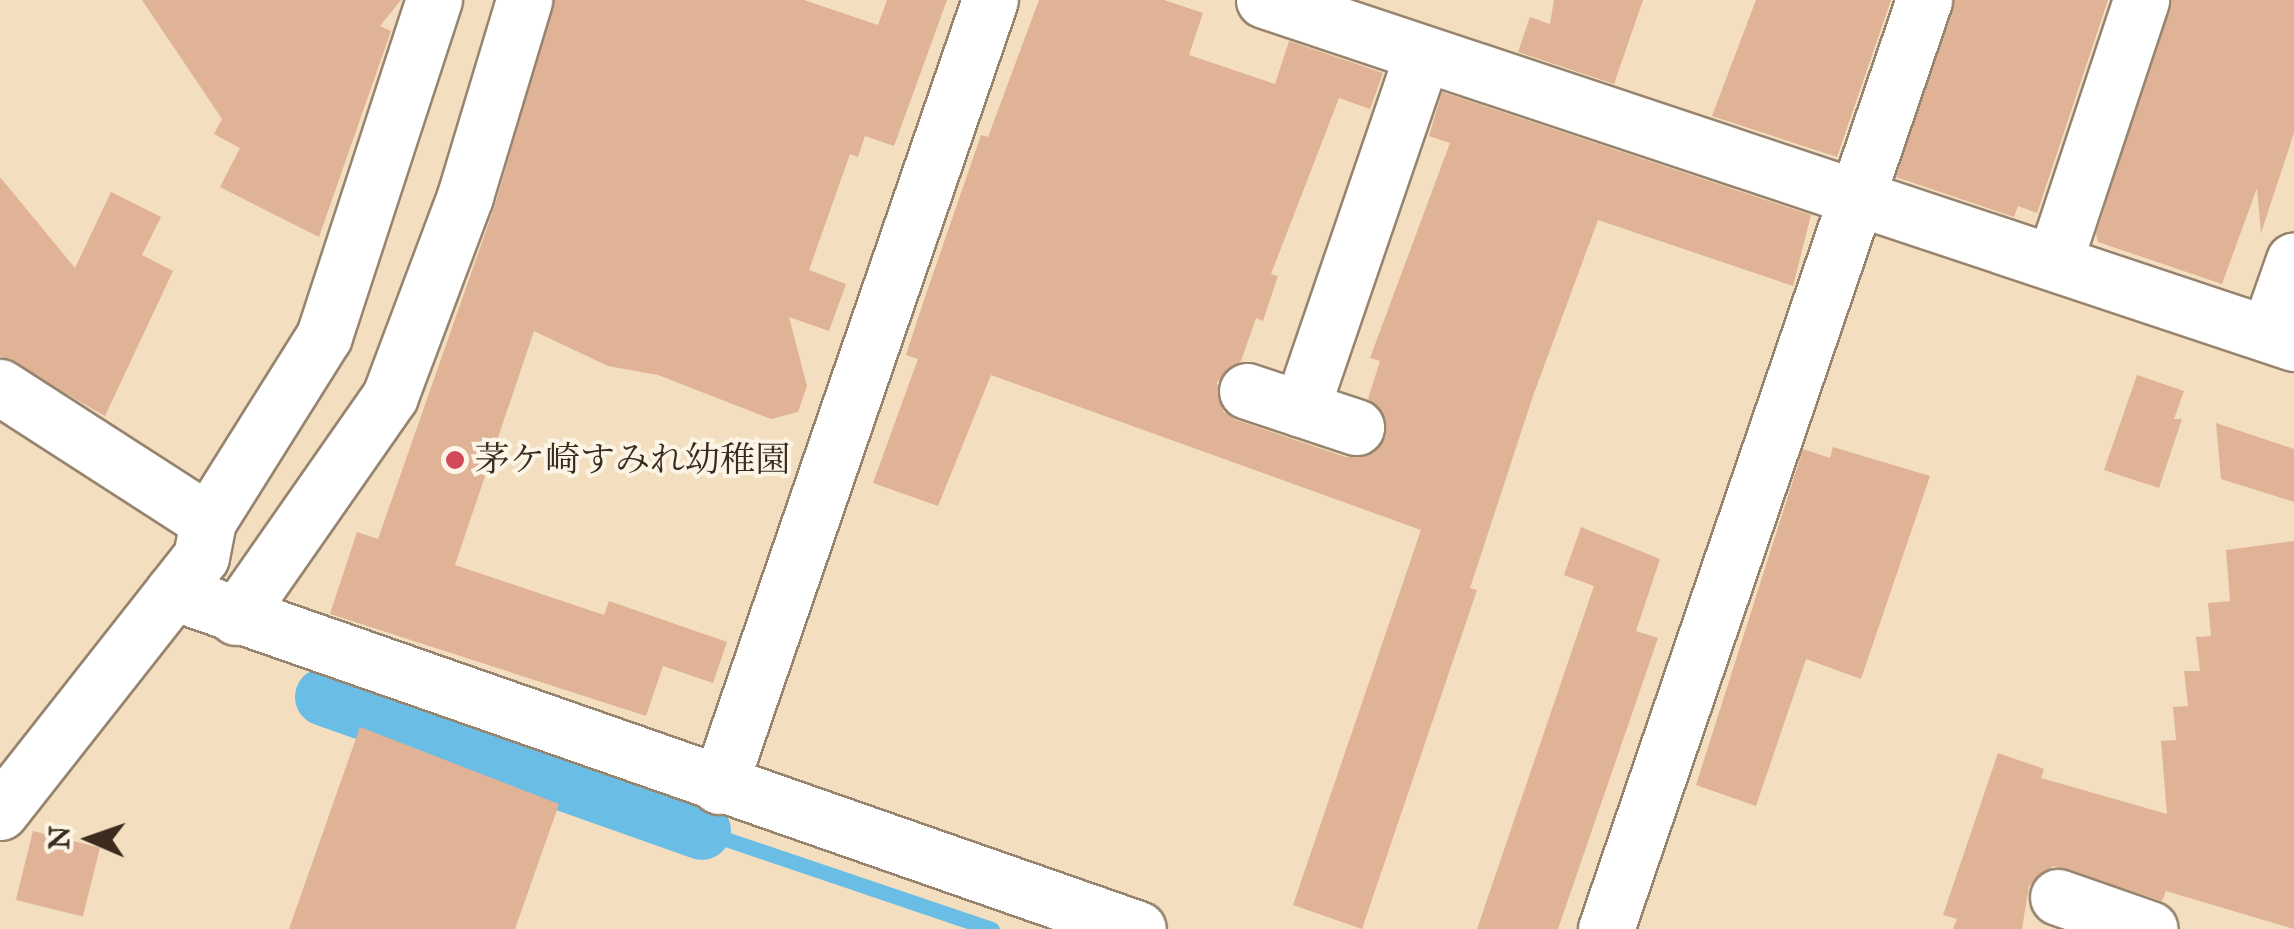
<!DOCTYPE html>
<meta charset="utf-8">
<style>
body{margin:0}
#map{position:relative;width:2294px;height:929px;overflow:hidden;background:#f3dec0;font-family:"IM FELL Great Primer","Noto Serif JP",serif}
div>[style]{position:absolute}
.stream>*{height:15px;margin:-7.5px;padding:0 7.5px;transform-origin:7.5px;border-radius:7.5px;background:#6abee6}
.canal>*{height:58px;margin:-29px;padding:0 29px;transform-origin:29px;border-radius:29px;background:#6abee6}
.building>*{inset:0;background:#e0b296;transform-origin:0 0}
.roads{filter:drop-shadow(2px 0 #97846f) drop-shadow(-2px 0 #97846f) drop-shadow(0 2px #97846f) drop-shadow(0 -2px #97846f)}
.minor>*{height:55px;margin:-27.5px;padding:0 27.5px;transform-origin:27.5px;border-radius:27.5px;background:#fff}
.dots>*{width:28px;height:28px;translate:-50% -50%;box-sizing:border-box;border:5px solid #fcf5e5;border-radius:50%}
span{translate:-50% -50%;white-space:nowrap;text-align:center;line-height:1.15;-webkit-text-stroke:8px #fcf5e5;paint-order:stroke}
.poi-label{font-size:35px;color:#3b2a1e}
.left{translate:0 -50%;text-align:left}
.north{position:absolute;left:40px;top:789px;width:100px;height:100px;-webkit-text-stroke:8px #fcf5e5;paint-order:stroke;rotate:272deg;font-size:28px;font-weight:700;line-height:40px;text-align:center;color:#3b2a1e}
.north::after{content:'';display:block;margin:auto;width:35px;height:45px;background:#3b2a1e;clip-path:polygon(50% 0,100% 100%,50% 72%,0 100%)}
</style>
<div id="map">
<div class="stream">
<i style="left:702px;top:831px;width:306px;rotate:18.7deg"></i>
</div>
<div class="canal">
<i style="left:324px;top:697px;width:401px;rotate:19.5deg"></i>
</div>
<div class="building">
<i style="clip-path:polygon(142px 0,401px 0,380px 26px,391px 31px,319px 237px,220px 187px,240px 148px,214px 134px,222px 119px)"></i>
<i style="clip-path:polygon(554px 0,804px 0,878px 25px,887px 0,947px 0,894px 146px,865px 136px,858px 157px,850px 154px,809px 270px,846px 284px,829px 331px,789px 317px,807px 386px,798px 412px,771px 419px,658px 375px,608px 366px,534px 331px,455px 565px,604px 615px,609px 601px,727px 642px,713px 683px,663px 666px,646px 716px,330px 614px,357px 532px,378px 539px,495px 205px)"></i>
<i style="clip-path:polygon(1039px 0,1164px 0,1203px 13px,1189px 55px,1275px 84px,1289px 41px,1383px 73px,1370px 109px,1339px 98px,1271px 274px,1278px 276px,1263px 321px,1256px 318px,1241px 361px,1217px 382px,1223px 411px,1236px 420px,1346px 457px,1376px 451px,1386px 436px,1386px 420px,1368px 399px,1380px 361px,1370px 358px,1450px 143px,1429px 136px,1442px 92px,1811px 215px,1793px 286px,1598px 220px,1533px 396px,1470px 588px,1477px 590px,1362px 929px,1293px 905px,1421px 530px,991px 375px,938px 506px,873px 483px,918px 359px,906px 355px,923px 303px,981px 135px,988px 137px)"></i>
<i style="clip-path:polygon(1554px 0,1643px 0,1614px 84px,1518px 52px,1530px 17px,1550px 24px)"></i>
<i style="clip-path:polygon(1756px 0,1891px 0,1837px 157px,1712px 116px)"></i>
<i style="clip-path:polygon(1954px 0,2108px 0,2037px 213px,2018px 206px,2014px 217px,1896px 177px)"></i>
<i style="clip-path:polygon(2171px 0,2294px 0,2294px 133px,2261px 233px,2257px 188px,2222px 284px,2098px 242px,2096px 234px)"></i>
<i style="clip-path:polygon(0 177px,75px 268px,111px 192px,161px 217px,142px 255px,173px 271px,105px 416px,0 356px)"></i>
<i style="clip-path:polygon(2137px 375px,2184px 391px,2174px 419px,2182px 419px,2159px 488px,2104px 470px)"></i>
<i style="clip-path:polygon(2216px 423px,2294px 449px,2294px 502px,2221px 479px)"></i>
<i style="clip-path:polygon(1833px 447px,1930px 476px,1861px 679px,1806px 659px,1756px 806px,1696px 785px,1803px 449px,1830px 458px)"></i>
<i style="clip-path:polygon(1581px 527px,1660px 559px,1636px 631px,1658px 638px,1558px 929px,1477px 929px,1594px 586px,1564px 575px)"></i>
<i style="clip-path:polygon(2294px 541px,2294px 929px,2166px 891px,2162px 901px,2053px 866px,2029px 886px,2022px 929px,1953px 929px,1957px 919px,1943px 915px,1998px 753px,2044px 769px,2041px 778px,2167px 814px,2161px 741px,2176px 740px,2173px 707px,2188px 706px,2184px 671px,2200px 671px,2196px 637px,2211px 636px,2208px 603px,2230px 601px,2226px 550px)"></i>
<i style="clip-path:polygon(360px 727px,559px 804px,515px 929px,289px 929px)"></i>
<i style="left:33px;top:831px;width:69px;height:71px;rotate:14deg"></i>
</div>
<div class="roads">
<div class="minor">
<i style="left:1264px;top:0;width:1086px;rotate:18.42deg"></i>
<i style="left:2054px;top:262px;width:276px;rotate:-71.6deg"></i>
<i style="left:2268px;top:334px;width:78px;rotate:-70.6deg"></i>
<i style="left:0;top:387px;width:247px;rotate:32.8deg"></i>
<i style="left:1247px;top:391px;width:115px;rotate:18.3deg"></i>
<i style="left:1301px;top:409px;width:374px;rotate:-71.1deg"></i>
<i style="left:173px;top:592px;width:1022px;rotate:19.25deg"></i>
<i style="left:236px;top:617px;width:269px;rotate:-55.1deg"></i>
<i style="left:390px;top:396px;width:214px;rotate:-69.4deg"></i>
<i style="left:465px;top:196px;width:205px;rotate:-73.2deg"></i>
<i style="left:719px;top:786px;width:831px;rotate:-70.98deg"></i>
<i style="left:0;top:812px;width:325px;rotate:-51.8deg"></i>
<i style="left:201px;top:557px;width:37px;rotate:-79deg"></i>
<i style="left:208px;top:521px;width:218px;rotate:-57.9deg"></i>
<i style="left:324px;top:336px;width:354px;rotate:-71.9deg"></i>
<i style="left:2058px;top:897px;width:97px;rotate:19.2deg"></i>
<i style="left:1606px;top:929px;width:982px;rotate:-71.1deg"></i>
</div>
</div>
<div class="dots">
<i style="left:455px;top:460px;background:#d1495b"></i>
</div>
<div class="poi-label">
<span class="left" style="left:475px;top:460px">茅ケ崎すみれ幼稚園</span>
</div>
<div class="north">N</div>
</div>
